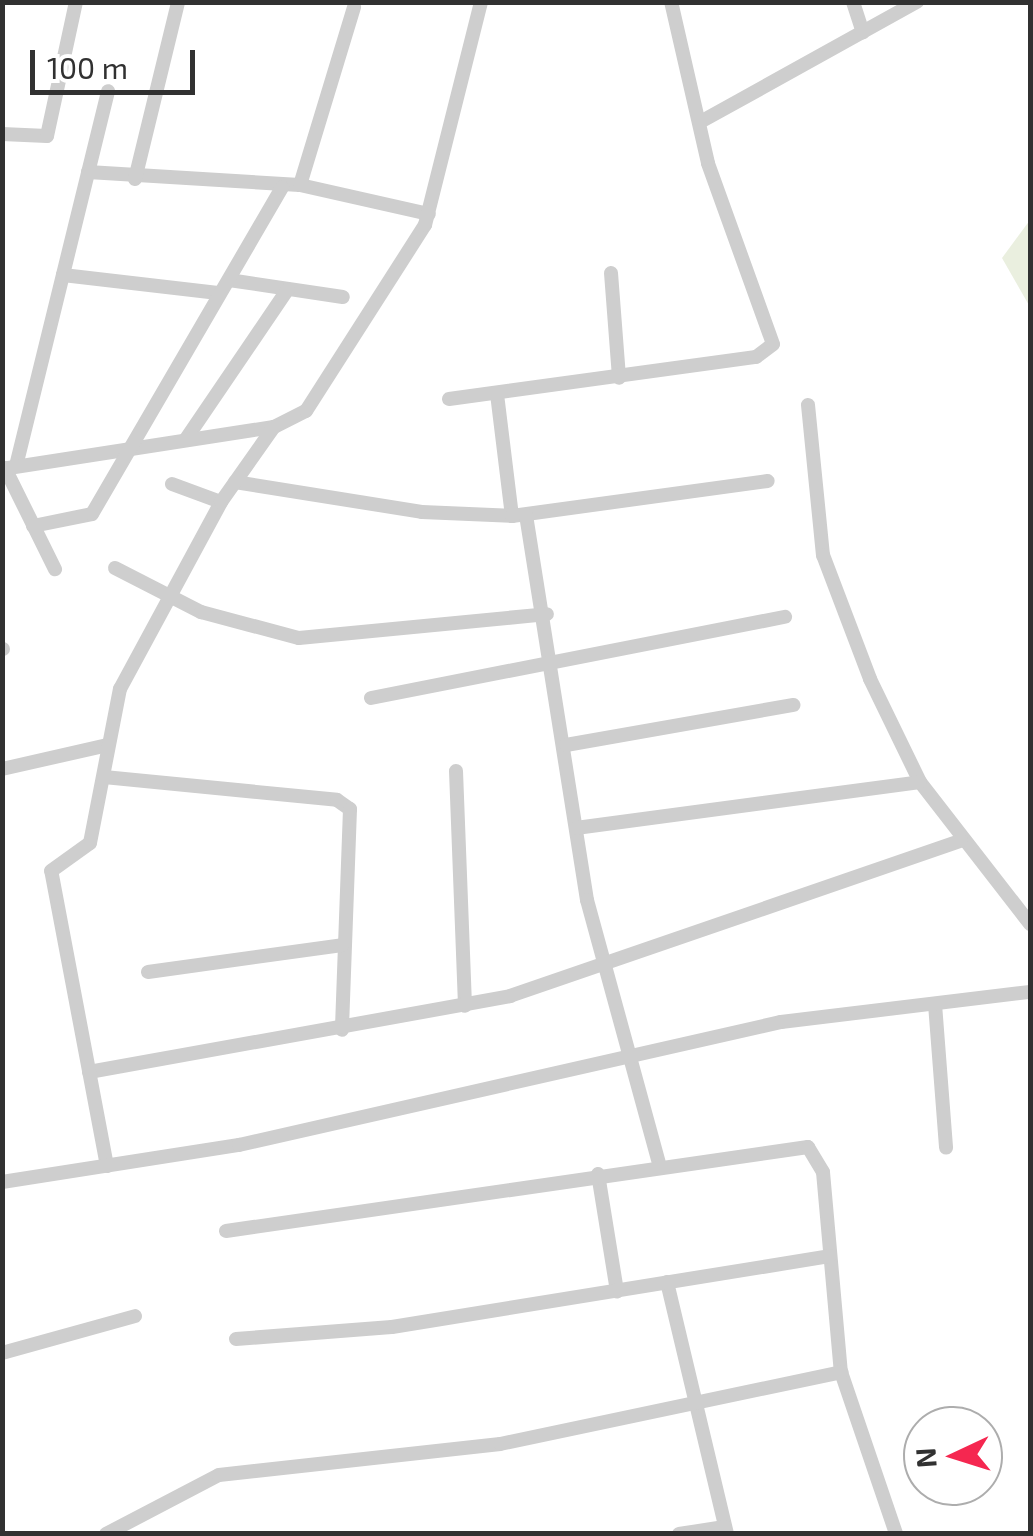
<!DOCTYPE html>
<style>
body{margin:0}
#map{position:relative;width:1033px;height:1536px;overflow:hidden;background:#fff;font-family:"Exo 2",sans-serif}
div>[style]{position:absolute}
.green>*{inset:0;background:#eaefdf}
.minor>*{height:14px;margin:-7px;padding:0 7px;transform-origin:7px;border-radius:7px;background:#cecece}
span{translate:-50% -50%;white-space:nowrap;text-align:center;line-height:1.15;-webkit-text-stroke:10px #fff;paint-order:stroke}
.frame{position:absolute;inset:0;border:5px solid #313131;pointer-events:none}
.north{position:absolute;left:903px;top:1406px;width:100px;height:100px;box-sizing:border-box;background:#fff;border:2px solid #adadad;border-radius:50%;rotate:266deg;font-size:28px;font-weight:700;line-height:40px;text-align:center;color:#313131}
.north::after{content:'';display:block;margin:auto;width:35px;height:45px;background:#f52750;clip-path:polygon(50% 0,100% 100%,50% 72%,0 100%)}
.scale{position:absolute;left:30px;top:50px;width:165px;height:45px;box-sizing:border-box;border:5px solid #313131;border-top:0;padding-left:12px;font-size:30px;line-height:35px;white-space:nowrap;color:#313131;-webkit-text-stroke:8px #fff;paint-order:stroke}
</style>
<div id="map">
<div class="green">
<i style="clip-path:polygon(1030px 220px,1030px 307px,1002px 258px)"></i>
</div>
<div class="minor">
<i style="left:853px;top:2px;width:32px;rotate:72deg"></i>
<i style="left:702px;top:121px;width:246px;rotate:-29deg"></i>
<i style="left:2px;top:134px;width:45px;rotate:2.5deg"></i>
<i style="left:47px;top:136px;width:137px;rotate:-77.8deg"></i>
<i style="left:88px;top:172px;width:212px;rotate:3.5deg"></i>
<i style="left:300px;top:185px;width:132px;rotate:12.7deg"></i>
<i style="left:135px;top:179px;width:182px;rotate:-76.3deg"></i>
<i style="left:300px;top:185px;width:186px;rotate:-73.1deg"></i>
<i style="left:611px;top:273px;width:105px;rotate:85.6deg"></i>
<i style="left:63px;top:275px;width:156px;rotate:6.6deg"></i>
<i style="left:229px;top:280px;width:115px;rotate:8.5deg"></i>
<i style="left:497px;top:394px;width:123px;rotate:83deg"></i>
<i style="left:449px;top:399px;width:310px;rotate:-7.8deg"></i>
<i style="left:756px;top:357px;width:21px;rotate:-37deg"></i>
<i style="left:773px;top:344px;width:192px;rotate:-109.8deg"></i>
<i style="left:708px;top:163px;width:165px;rotate:-102.9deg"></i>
<i style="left:808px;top:405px;width:151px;rotate:84.3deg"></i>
<i style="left:823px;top:555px;width:133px;rotate:69.2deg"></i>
<i style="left:870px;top:679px;width:114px;rotate:64.1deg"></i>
<i style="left:920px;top:782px;width:180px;rotate:52.2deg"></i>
<i style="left:186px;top:439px;width:181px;rotate:-55.8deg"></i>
<i style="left:16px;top:466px;width:386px;rotate:-76.2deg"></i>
<i style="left:5px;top:468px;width:113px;rotate:63.7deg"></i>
<i style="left:2px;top:469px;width:275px;rotate:-8.8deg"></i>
<i style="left:274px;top:427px;width:36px;rotate:-27deg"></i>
<i style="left:306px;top:411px;width:221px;rotate:-57.4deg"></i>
<i style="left:425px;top:225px;width:230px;rotate:-75.9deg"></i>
<i style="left:235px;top:482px;width:189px;rotate:9.1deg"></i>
<i style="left:422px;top:512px;width:90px;rotate:2.5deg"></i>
<i style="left:512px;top:516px;width:258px;rotate:-7.8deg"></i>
<i style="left:172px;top:484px;width:52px;rotate:20.2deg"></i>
<i style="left:526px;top:515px;width:390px;rotate:81deg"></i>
<i style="left:587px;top:900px;width:274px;rotate:74.7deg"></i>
<i style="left:33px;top:526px;width:60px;rotate:-11.5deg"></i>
<i style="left:92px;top:514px;width:378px;rotate:-59.8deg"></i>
<i style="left:115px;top:568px;width:97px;rotate:27.1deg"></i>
<i style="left:201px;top:612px;width:101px;rotate:14.9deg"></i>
<i style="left:299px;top:638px;width:249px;rotate:-5.5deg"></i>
<i style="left:2px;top:649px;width:1px"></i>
<i style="left:371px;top:698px;width:422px;rotate:-11.1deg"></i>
<i style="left:566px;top:745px;width:231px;rotate:-10deg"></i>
<i style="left:2px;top:769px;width:109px;rotate:-12.8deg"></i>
<i style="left:456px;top:771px;width:235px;rotate:87.8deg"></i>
<i style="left:104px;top:777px;width:234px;rotate:5.6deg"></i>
<i style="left:337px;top:800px;width:16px;rotate:35deg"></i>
<i style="left:350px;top:809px;width:221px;rotate:92.1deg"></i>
<i style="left:576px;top:828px;width:347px;rotate:-7.6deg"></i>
<i style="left:148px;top:972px;width:196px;rotate:-7.9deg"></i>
<i style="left:935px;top:1004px;width:144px;rotate:85.6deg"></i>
<i style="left:89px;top:1072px;width:428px;rotate:-10.2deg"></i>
<i style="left:510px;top:996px;width:477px;rotate:-19deg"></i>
<i style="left:107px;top:1166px;width:300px;rotate:-100.7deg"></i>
<i style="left:51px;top:871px;width:48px;rotate:-35.7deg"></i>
<i style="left:90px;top:843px;width:157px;rotate:-79deg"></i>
<i style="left:120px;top:689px;width:213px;rotate:-61.6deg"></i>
<i style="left:221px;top:502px;width:92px;rotate:-54.8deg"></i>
<i style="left:598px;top:1174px;width:119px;rotate:80.8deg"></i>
<i style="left:2px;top:1182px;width:240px;rotate:-8.9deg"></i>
<i style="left:239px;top:1145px;width:556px;rotate:-12.79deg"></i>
<i style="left:781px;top:1022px;width:251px;rotate:-6.9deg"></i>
<i style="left:226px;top:1231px;width:588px;rotate:-8.21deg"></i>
<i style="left:808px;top:1147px;width:29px;rotate:59deg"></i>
<i style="left:823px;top:1172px;width:201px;rotate:84.9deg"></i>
<i style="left:841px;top:1372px;width:171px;rotate:71.2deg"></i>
<i style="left:667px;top:1282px;width:259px;rotate:76.6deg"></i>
<i style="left:236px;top:1339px;width:156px;rotate:-4.4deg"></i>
<i style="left:392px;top:1327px;width:443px;rotate:-9.2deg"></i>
<i style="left:2px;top:1353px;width:138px;rotate:-15.5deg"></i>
<i style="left:106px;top:1534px;width:127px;rotate:-27.6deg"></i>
<i style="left:219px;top:1475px;width:283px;rotate:-6.3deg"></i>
<i style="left:500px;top:1444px;width:349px;rotate:-11.9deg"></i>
<i style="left:679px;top:1534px;width:46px;rotate:-8.8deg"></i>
</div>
<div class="frame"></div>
<div class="north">N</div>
<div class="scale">100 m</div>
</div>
